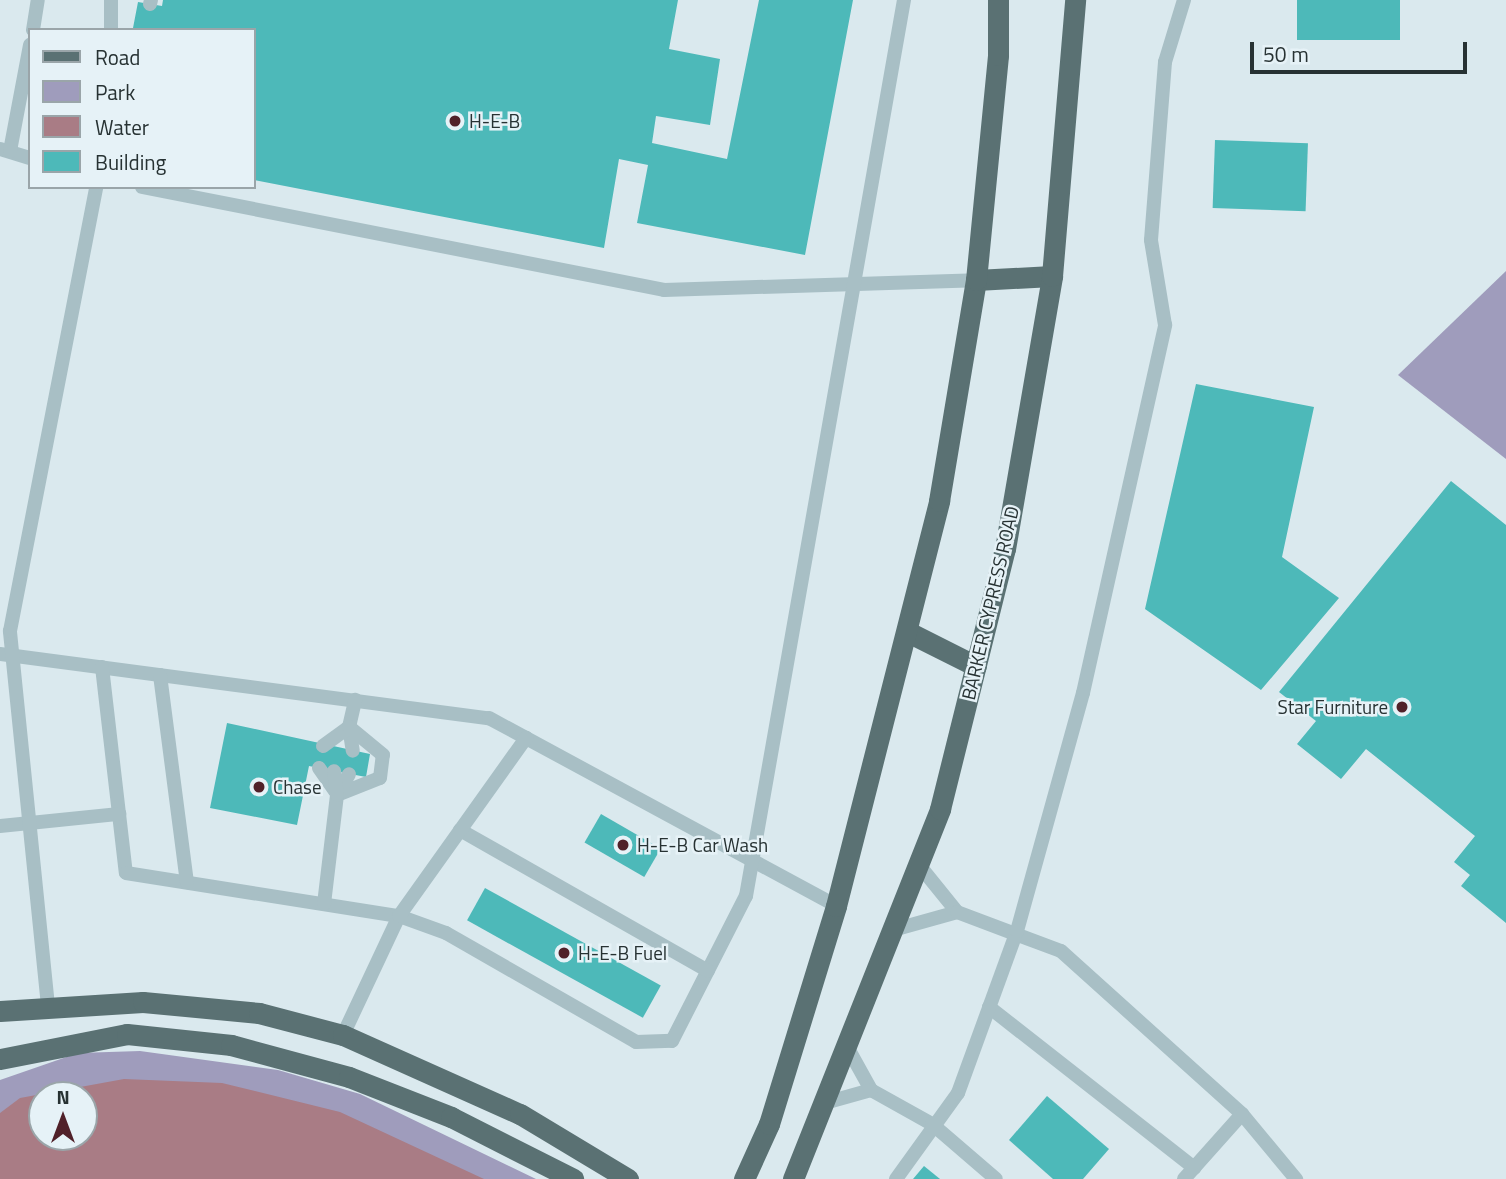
<!DOCTYPE html>
<style>
body{margin:0}
#map{position:relative;width:1506px;height:1179px;overflow:hidden;background:#dae9ee;font-family:"Titillium Web",sans-serif}
div>[style]{position:absolute}
.green>*{inset:0;background:#9f9cbc}
.water>*{inset:0;background:#a97c85}
.building>*{inset:0;background:#4db9b9;transform-origin:0 0}
.lane>*{height:14px;margin:-7px;padding:0 7px;transform-origin:7px;border-radius:7px;background:#a8bfc5}
.primary>*{height:21px;margin:-10.5px;padding:0 10.5px;transform-origin:10.5px;border-radius:10.5px;background:#5a7173}
.dots>*{width:19px;height:19px;translate:-50% -50%;box-sizing:border-box;border:4px solid #e6f2f7;border-radius:50%}
span{translate:-50% -50%;white-space:nowrap;text-align:center;line-height:1.15;-webkit-text-stroke:5px #e6f2f7;paint-order:stroke}
.poi-label{font-size:19px;color:#273233}
.left{translate:0 -50%;text-align:left}
.right{translate:-100% -50%;text-align:right}
.street-label{font-size:19px;color:#273233}
.legend{position:absolute;left:28px;top:28px;width:228px;height:161px;box-sizing:border-box;background:#e6f2f7;border:2px solid #9aa5a9;margin:0;padding:9px 12px;list-style:none;font-size:21px;color:#273233}
.legend li{display:flex;align-items:center;gap:14px;height:35px}
.legend b{width:35px;border:2px solid #9aa5a9}
.north{position:absolute;left:28px;top:1081px;width:70px;height:70px;box-sizing:border-box;background:#e6f2f7;border:2px solid #9aa5a9;border-radius:50%;rotate:0deg;font-size:19px;font-weight:700;line-height:28px;text-align:center;color:#273233}
.north::after{content:'';display:block;margin:auto;width:24px;height:32px;background:#502129;clip-path:polygon(50% 0,100% 100%,50% 72%,0 100%)}
.scale{position:absolute;left:1250px;top:42px;width:217px;height:32px;box-sizing:border-box;border:4px solid #273233;border-top:0;padding-left:9px;font-size:21px;line-height:24px;white-space:nowrap;color:#273233;-webkit-text-stroke:5px #e6f2f7;paint-order:stroke}
</style>
<div id="map">
<div class="green">
<i style="clip-path:polygon(1506px 271px,1506px 459px,1398px 375px)"></i>
<i style="clip-path:polygon(evenodd,140px 1051px,278px 1070px,360px 1094px,536px 1179px,0 1179px,0 1080px,78px 1053px,140px 1051px,42px 1095px,84px 1095px,84px 1137px,42px 1137px,42px 1095px)"></i>
</div>
<div class="water">
<i style="clip-path:polygon(evenodd,124px 1079px,222px 1083px,340px 1112px,484px 1179px,0 1179px,0 1113px,20px 1098px,124px 1079px,42px 1095px,84px 1095px,84px 1137px,42px 1137px,42px 1095px)"></i>
</div>
<div class="building">
<i style="clip-path:polygon(163px 0,678px 0,669px 49px,720px 59px,710px 125px,656px 116px,652px 143px,727px 159px,759px 0,853px 0,805px 255px,637px 223px,648px 165px,619px 159px,604px 248px,254px 180px,254px 30px,133px 28px,138px 2px,162px 6px)"></i>
<i style="left:1297px;top:0;width:103px;height:40px"></i>
<i style="left:1215px;top:140px;width:93px;height:68px;rotate:2deg"></i>
<i style="clip-path:polygon(1196px 384px,1314px 407px,1282px 557px,1339px 598px,1261px 690px,1145px 609px)"></i>
<i style="clip-path:polygon(1451px 481px,1506px 525px,1506px 923px,1461px 886px,1470px 875px,1454px 862px,1475px 836px,1366px 749px,1341px 779px,1297px 744px,1316px 721px,1279px 692px)"></i>
<i style="clip-path:polygon(227px 723px,370px 754px,366px 777px,309px 766px,297px 825px,210px 808px)"></i>
<i style="left:601px;top:814px;width:69px;height:33px;rotate:30deg"></i>
<i style="left:485px;top:888px;width:201px;height:37px;rotate:29deg"></i>
<i style="clip-path:polygon(1047px 1096px,1109px 1149px,1083px 1179px,1053px 1179px,1009px 1140px)"></i>
<i style="clip-path:polygon(924px 1166px,940px 1179px,913px 1179px)"></i>
</div>
<div class="lane">
<i style="left:150px;top:4px;width:4px;rotate:-76deg"></i>
<i style="left:33px;top:30px;width:30px;rotate:-81deg"></i>
<i style="left:111px;top:30px;width:30px;rotate:-90deg"></i>
<i style="left:0;top:149px;width:31px;rotate:17deg"></i>
<i style="left:10px;top:151px;width:108px;rotate:-79.3deg"></i>
<i style="left:142px;top:187px;width:532px;rotate:11.16deg"></i>
<i style="left:664px;top:290px;width:312px;rotate:-1.8deg"></i>
<i style="left:0;top:654px;width:493px;rotate:7.5deg"></i>
<i style="left:489px;top:718px;width:395px;rotate:28.4deg"></i>
<i style="left:102px;top:667px;width:207px;rotate:83.4deg"></i>
<i style="left:126px;top:873px;width:276px;rotate:9deg"></i>
<i style="left:399px;top:916px;width:50px;rotate:19.9deg"></i>
<i style="left:446px;top:933px;width:219px;rotate:29.8deg"></i>
<i style="left:636px;top:1042px;width:36px;rotate:-2deg"></i>
<i style="left:672px;top:1041px;width:163px;rotate:-63deg"></i>
<i style="left:746px;top:896px;width:910px;rotate:-80deg"></i>
<i style="left:160px;top:675px;width:209px;rotate:82.6deg"></i>
<i style="left:349px;top:727px;width:24px;rotate:81deg"></i>
<i style="left:323px;top:746px;width:32px;rotate:-36deg"></i>
<i style="left:349px;top:727px;width:28px;rotate:-77deg"></i>
<i style="left:319px;top:768px;width:28px;rotate:55deg"></i>
<i style="left:337px;top:795px;width:46px;rotate:-21.6deg"></i>
<i style="left:380px;top:778px;width:23px;rotate:-83deg"></i>
<i style="left:383px;top:755px;width:44px;rotate:-140.5deg"></i>
<i style="left:337px;top:795px;width:24px;rotate:-60deg"></i>
<i style="left:0;top:826px;width:120px;rotate:-5.8deg"></i>
<i style="left:460px;top:830px;width:285px;rotate:29.6deg"></i>
<i style="left:919px;top:865px;width:60px;rotate:51deg"></i>
<i style="left:324px;top:904px;width:110px;rotate:-83.2deg"></i>
<i style="left:337px;top:795px;width:24px;rotate:-97deg"></i>
<i style="left:893px;top:930px;width:66px;rotate:-15.7deg"></i>
<i style="left:957px;top:912px;width:111px;rotate:20.6deg"></i>
<i style="left:1061px;top:951px;width:244px;rotate:42deg"></i>
<i style="left:1242px;top:1114px;width:85px;rotate:50.3deg"></i>
<i style="left:48px;top:1006px;width:377px;rotate:-95.8deg"></i>
<i style="left:10px;top:631px;width:452px;rotate:-79deg"></i>
<i style="left:989px;top:1007px;width:261px;rotate:38.1deg"></i>
<i style="left:343px;top:1035px;width:132px;rotate:-64.8deg"></i>
<i style="left:399px;top:916px;width:219px;rotate:-54.5deg"></i>
<i style="left:845px;top:1043px;width:54px;rotate:61deg"></i>
<i style="left:871px;top:1090px;width:70px;rotate:29.1deg"></i>
<i style="left:932px;top:1124px;width:84px;rotate:40.7deg"></i>
<i style="left:821px;top:1104px;width:52px;rotate:-15.6deg"></i>
<i style="left:896px;top:1179px;width:106px;rotate:-54.2deg"></i>
<i style="left:958px;top:1093px;width:172px;rotate:-70deg"></i>
<i style="left:1017px;top:931px;width:247px;rotate:-74.5deg"></i>
<i style="left:1083px;top:693px;width:377px;rotate:-77.4deg"></i>
<i style="left:1165px;top:325px;width:86px;rotate:-99.4deg"></i>
<i style="left:1151px;top:240px;width:179px;rotate:-85.5deg"></i>
<i style="left:1165px;top:62px;width:65px;rotate:-73deg"></i>
<i style="left:1184px;top:1179px;width:87px;rotate:-48.3deg"></i>
</div>
<div class="primary">
<i style="left:976px;top:280px;width:76px;rotate:-3deg"></i>
<i style="left:908px;top:632px;width:76px;rotate:26.6deg"></i>
<i style="left:0;top:1011px;width:143px;rotate:-3.6deg"></i>
<i style="left:143px;top:1002px;width:117px;rotate:5.4deg"></i>
<i style="left:259px;top:1013px;width:87px;rotate:14.7deg"></i>
<i style="left:343px;top:1035px;width:194px;rotate:24.1deg"></i>
<i style="left:520px;top:1114px;width:126px;rotate:31deg"></i>
<i style="left:0;top:1059px;width:129px;rotate:-11.1deg"></i>
<i style="left:127px;top:1034px;width:105px;rotate:6deg"></i>
<i style="left:231px;top:1045px;width:122px;rotate:15.2deg"></i>
<i style="left:349px;top:1077px;width:110px;rotate:21.4deg"></i>
<i style="left:451px;top:1117px;width:137px;rotate:26.9deg"></i>
<i style="left:744px;top:1179px;width:60px;rotate:-65.6deg"></i>
<i style="left:769px;top:1124px;width:228px;rotate:-72.9deg"></i>
<i style="left:836px;top:906px;width:418px;rotate:-75.7deg"></i>
<i style="left:939px;top:501px;width:224px;rotate:-80.5deg"></i>
<i style="left:976px;top:280px;width:226px;rotate:-84.4deg"></i>
<i style="left:998px;top:55px;width:55px;rotate:-90deg"></i>
<i style="left:793px;top:1179px;width:398px;rotate:-68.3deg"></i>
<i style="left:940px;top:809px;width:268px;rotate:-76deg"></i>
<i style="left:1005px;top:549px;width:277px;rotate:-80.2deg"></i>
<i style="left:1052px;top:276px;width:277px;rotate:-85.2deg"></i>
</div>
<div class="dots">
<i style="left:455px;top:121px;background:#502129"></i>
<i style="left:1402px;top:707px;background:#502129"></i>
<i style="left:259px;top:787px;background:#502129"></i>
<i style="left:623px;top:845px;background:#502129"></i>
<i style="left:564px;top:953px;background:#502129"></i>
</div>
<div class="poi-label">
<span class="left" style="left:469px;top:121px">H-E-B</span>
<span class="right" style="left:1388px;top:707px">Star Furniture</span>
<span class="left" style="left:273px;top:787px">Chase</span>
<span class="left" style="left:637px;top:845px">H-E-B Car Wash</span>
<span class="left" style="left:578px;top:953px">H-E-B Fuel</span>
</div>
<div class="street-label">
<span style="left:990px;top:603px;rotate:-77deg">BARKER CYPRESS ROAD</span>
</div>
<ul class="legend">
<li><b style="height:9px;background:#5a7173"></b>Road</li>
<li><b style="height:19px;background:#9f9cbc"></b>Park</li>
<li><b style="height:19px;background:#a97c85"></b>Water</li>
<li><b style="height:19px;background:#4db9b9"></b>Building</li>
</ul>
<div class="north">N</div>
<div class="scale">50 m</div>
</div>
